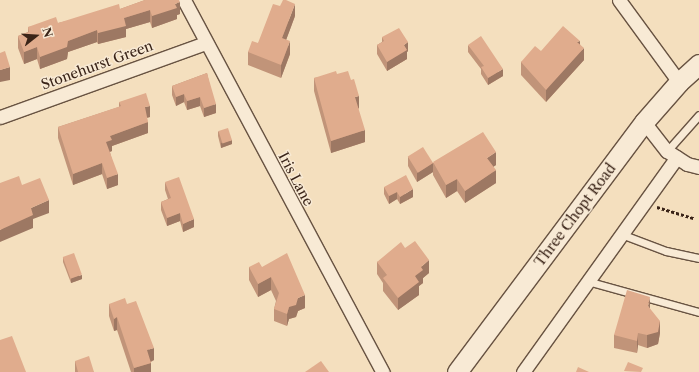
<!DOCTYPE html>
<style>
body{margin:0}
#map{position:relative;width:699px;height:372px;overflow:hidden;background:#f4dfbe;font-family:"Libre Caslon Text",serif}
div>[style]{position:absolute}
.path>*{height:2.5px;margin-top:-1.25px;transform-origin:0;background:repeating-linear-gradient(90deg,#3a2418 0 3px,transparent 0 5px)}
.roads{filter:drop-shadow(1px 0 #685342) drop-shadow(-1px 0 #685342) drop-shadow(0 1px #685342) drop-shadow(0 -1px #685342)}
.lane>*{height:7px;margin:-3.5px;padding:0 3.5px;transform-origin:3.5px;border-radius:3.5px;background:#f8ead5}
.street>*{height:13px;margin:-6.5px;padding:0 6.5px;transform-origin:6.5px;border-radius:6.5px;background:#f8ead5}
.secondary>*{height:19px;margin:-9.5px;padding:0 9.5px;transform-origin:9.5px;border-radius:9.5px;background:#f8ead5}
.wall>*{inset:0;background:#c19479}
.shaded-wall>*{inset:0;background:#9d7863}
.building>*{inset:0;background:#e0ac8d;transform-origin:0 0}
span{translate:-50% -50%;white-space:nowrap;text-align:center;line-height:1.15;-webkit-text-stroke:3px #f8ead5;paint-order:stroke}
.street-label{font-size:14px;color:#3a2418}
.north{position:absolute;left:16px;top:16px;width:40px;height:40px;-webkit-text-stroke:3px #f8ead5;paint-order:stroke;rotate:73deg;font-size:11px;font-weight:700;line-height:16px;text-align:center;color:#3a2418}
.north::after{content:'';display:block;margin:auto;width:14px;height:18px;background:#3a2418;clip-path:polygon(50% 0,100% 100%,50% 72%,0 100%)}
</style>
<div id="map">
<div class="path">
<i style="left:657px;top:207px;width:39px;rotate:17deg"></i>
</div>
<div class="roads">
<div class="lane">
<i style="left:667px;top:151px;width:48px;rotate:-48.4deg"></i>
<i style="left:621px;top:234px;width:48px;rotate:20.7deg"></i>
<i style="left:666px;top:251px;width:34px;rotate:12deg"></i>
<i style="left:587px;top:281px;width:116px;rotate:15.5deg"></i>
</div>
<div class="street">
<i style="left:184px;top:0;width:422px;rotate:61.9deg"></i>
<i style="left:619px;top:0;width:102px;rotate:53.8deg"></i>
<i style="left:0;top:117px;width:218px;rotate:-19.8deg"></i>
<i style="left:644px;top:122px;width:37px;rotate:52deg"></i>
<i style="left:667px;top:151px;width:24px;rotate:33deg"></i>
<i style="left:687px;top:164px;width:12px;rotate:14deg"></i>
<i style="left:523px;top:372px;width:264px;rotate:-54.4deg"></i>
</div>
<div class="secondary">
<i style="left:457px;top:372px;width:312px;rotate:-53.2deg"></i>
<i style="left:644px;top:122px;width:53px;rotate:-48.8deg"></i>
<i style="left:679px;top:82px;width:27px;rotate:-42deg"></i>
</div>
</div>
<div class="wall">
<i style="clip-path:polygon(145px 0,180px 14px,177px 15px,177px 19px,152px 28px,150px 22px,126px 29px,126px 37px,98px 44px,97px 42px,68px 52px,67px 59px,40px 69px,37px 59px,24px 64px,18px 48px,18px 36px,28px 32px,28px 27px,58px 23px,120px 9px)"></i>
<i style="clip-path:polygon(295px 16px,286px 40px,290px 54px,281px 78px,248px 65px,248px 52px,258px 43px)"></i>
<i style="clip-path:polygon(382px 37px,408px 51px,407px 52px,407px 59px,387px 71px,377px 54px,377px 45px,382px 42px)"></i>
<i style="clip-path:polygon(580px 44px,584px 60px,546px 102px,521px 75px,521px 62px,541px 51px)"></i>
<i style="clip-path:polygon(468px 45px,503px 76px,488px 85px,481px 74px,481px 69px,468px 52px)"></i>
<i style="clip-path:polygon(207px 73px,216px 113px,204px 117px,200px 106px,187px 110px,184px 102px,176px 106px,172px 95px,172px 86px)"></i>
<i style="clip-path:polygon(337px 74px,359px 108px,358px 109px,365px 142px,331px 153px,314px 91px,314px 78px)"></i>
<i style="clip-path:polygon(119px 102px,150px 117px,147px 118px,148px 133px,112px 146px,112px 151px,110px 152px,118px 185px,107px 189px,102px 174px,73px 185px,58px 138px,58px 127px,119px 107px)"></i>
<i style="clip-path:polygon(218px 131px,232px 144px,221px 148px,218px 136px)"></i>
<i style="clip-path:polygon(408px 157px,433px 163px,496px 165px,493px 167px,496px 183px,465px 203px,457px 191px,446px 198px,433px 175px,433px 172px,417px 182px,408px 166px)"></i>
<i style="clip-path:polygon(165px 182px,194px 227px,183px 232px,180px 221px,167px 226px,161px 210px,161px 202px,168px 199px,165px 190px)"></i>
<i style="clip-path:polygon(384px 187px,413px 197px,400px 204px,397px 199px,389px 204px,384px 194px)"></i>
<i style="clip-path:polygon(405px 248px,429px 273px,423px 278px,423px 283px,419px 286px,419px 295px,398px 310px,383px 291px,383px 283px,377px 274px,377px 262px)"></i>
<i style="clip-path:polygon(63px 257px,82px 279px,71px 283px,63px 262px)"></i>
<i style="clip-path:polygon(249px 267px,262px 267px,305px 308px,298px 311px,296px 317px,289px 319px,287px 326px,274px 321px,274px 309px,276px 301px,271px 290px,258px 297px,249px 280px)"></i>
<i style="clip-path:polygon(109px 304px,127px 304px,154px 360px,151px 362px,151px 372px,131px 372px,117px 330px,114px 331px,109px 316px)"></i>
<i style="clip-path:polygon(650px 309px,660px 333px,658px 344px,647px 348px,638px 345px,637px 353px,614px 348px,614px 335px)"></i>
<i style="clip-path:polygon(75px 361px,94px 372px,75px 372px)"></i>
</div>
<div class="shaded-wall">
<i style="clip-path:polygon(180px 2px,180px 14px,177px 15px,177px 19px,152px 28px,152px 16px,175px 4px)"></i>
<i style="clip-path:polygon(295px 4px,295px 16px,282px 51px,282px 38px)"></i>
<i style="clip-path:polygon(150px 10px,150px 22px,126px 29px,126px 37px,98px 44px,98px 33px,124px 18px)"></i>
<i style="clip-path:polygon(97px 30px,97px 42px,68px 52px,67px 59px,40px 69px,40px 57px,68px 41px)"></i>
<i style="clip-path:polygon(290px 41px,290px 54px,281px 78px,281px 65px)"></i>
<i style="clip-path:polygon(580px 41px,580px 52px,584px 48px,584px 60px,546px 102px,546px 90px,577px 42px)"></i>
<i style="clip-path:polygon(408px 42px,408px 51px,407px 52px,407px 59px,387px 71px,387px 62px,404px 45px)"></i>
<i style="clip-path:polygon(37px 47px,37px 59px,24px 64px,24px 52px)"></i>
<i style="clip-path:polygon(10px 67px,10px 80px,0 82px,0 70px)"></i>
<i style="clip-path:polygon(503px 69px,503px 76px,488px 85px,488px 78px)"></i>
<i style="clip-path:polygon(184px 94px,184px 102px,176px 106px,176px 97px)"></i>
<i style="clip-path:polygon(359px 96px,359px 108px,355px 110px,355px 97px)"></i>
<i style="clip-path:polygon(200px 97px,200px 106px,187px 110px,187px 101px)"></i>
<i style="clip-path:polygon(216px 104px,216px 113px,204px 117px,204px 108px)"></i>
<i style="clip-path:polygon(150px 106px,150px 117px,145px 118px,145px 107px)"></i>
<i style="clip-path:polygon(148px 122px,148px 133px,112px 146px,112px 151px,106px 153px,106px 142px,110px 136px)"></i>
<i style="clip-path:polygon(365px 130px,365px 142px,331px 153px,331px 141px)"></i>
<i style="clip-path:polygon(232px 140px,232px 144px,221px 148px,221px 143px)"></i>
<i style="clip-path:polygon(496px 152px,496px 165px,487px 171px,487px 158px)"></i>
<i style="clip-path:polygon(102px 163px,102px 174px,73px 185px,73px 174px)"></i>
<i style="clip-path:polygon(433px 163px,433px 172px,417px 182px,417px 173px)"></i>
<i style="clip-path:polygon(496px 170px,496px 183px,465px 203px,465px 191px)"></i>
<i style="clip-path:polygon(118px 174px,118px 185px,107px 189px,107px 178px)"></i>
<i style="clip-path:polygon(457px 179px,457px 191px,446px 198px,446px 185px)"></i>
<i style="clip-path:polygon(413px 189px,413px 197px,400px 204px,400px 197px)"></i>
<i style="clip-path:polygon(397px 192px,397px 199px,389px 204px,389px 196px)"></i>
<i style="clip-path:polygon(49px 200px,49px 213px,33px 219px,33px 228px,0 242px,0 230px,31px 208px)"></i>
<i style="clip-path:polygon(180px 213px,180px 221px,167px 226px,167px 218px)"></i>
<i style="clip-path:polygon(194px 219px,194px 227px,183px 232px,183px 224px)"></i>
<i style="clip-path:polygon(429px 260px,429px 273px,423px 278px,423px 283px,419px 286px,419px 295px,398px 310px,398px 298px,415px 276px,421px 267px)"></i>
<i style="clip-path:polygon(82px 275px,82px 279px,71px 283px,71px 278px)"></i>
<i style="clip-path:polygon(271px 277px,271px 290px,258px 297px,258px 284px)"></i>
<i style="clip-path:polygon(305px 295px,305px 308px,298px 311px,296px 317px,289px 319px,287px 326px,287px 314px,289px 307px,298px 298px)"></i>
<i style="clip-path:polygon(650px 297px,650px 309px,648px 306px)"></i>
<i style="clip-path:polygon(117px 317px,117px 330px,114px 331px,114px 319px)"></i>
<i style="clip-path:polygon(660px 321px,660px 333px,658px 344px,647px 348px,647px 335px)"></i>
<i style="clip-path:polygon(638px 333px,638px 345px,637px 353px,637px 341px)"></i>
<i style="clip-path:polygon(154px 348px,154px 360px,147px 363px,147px 350px)"></i>
<i style="clip-path:polygon(151px 363px,151px 372px,134px 372px,134px 368px)"></i>
</div>
<div class="building">
<i style="clip-path:polygon(145px 0,179px 0,180px 2px,175px 4px,177px 8px,152px 16px,150px 10px,124px 18px,126px 26px,98px 33px,97px 30px,68px 41px,67px 47px,40px 57px,37px 47px,24px 52px,18px 36px,29px 32px,28px 27px,56px 17px,58px 23px,119px 4px,120px 9px)"></i>
<i style="clip-path:polygon(283px 0,286px 0,295px 4px,282px 38px,290px 41px,281px 65px,248px 52px,252px 41px,258px 43px,273px 4px,280px 6px)"></i>
<i style="clip-path:polygon(563px 26px,580px 41px,577px 42px,584px 48px,546px 90px,521px 62px,535px 46px,541px 51px)"></i>
<i style="clip-path:polygon(399px 28px,408px 42px,404px 45px,407px 50px,387px 62px,377px 45px,384px 41px,382px 37px)"></i>
<i style="clip-path:polygon(481px 36px,503px 69px,488px 78px,481px 67px,484px 66px,468px 45px)"></i>
<i style="clip-path:polygon(5px 51px,10px 67px,0 70px,0 53px)"></i>
<i style="clip-path:polygon(336px 71px,337px 74px,348px 71px,351px 80px,354px 79px,359px 96px,355px 97px,365px 130px,331px 141px,314px 78px)"></i>
<i style="clip-path:polygon(207px 73px,216px 104px,204px 108px,200px 97px,187px 101px,184px 94px,176px 97px,172px 86px)"></i>
<i style="clip-path:polygon(146px 93px,150px 106px,145px 107px,148px 122px,110px 136px,112px 140px,106px 142px,118px 174px,107px 178px,102px 163px,73px 174px,58px 127px,121px 106px,119px 102px)"></i>
<i style="left:228px;top:128px;width:13px;height:10px;rotate:72deg"></i>
<i style="clip-path:polygon(483px 132px,496px 152px,487px 158px,496px 170px,465px 191px,457px 179px,446px 185px,433px 162px)"></i>
<i style="left:423px;top:147px;width:19px;height:18px;rotate:58deg"></i>
<i style="clip-path:polygon(406px 175px,413px 189px,400px 197px,397px 192px,389px 196px,384px 187px)"></i>
<i style="clip-path:polygon(19px 176px,22px 185px,40px 178px,49px 200px,31px 208px,33px 215px,0 230px,0 183px)"></i>
<i style="clip-path:polygon(179px 177px,194px 219px,183px 224px,180px 213px,167px 218px,161px 202px,171px 198px,165px 182px)"></i>
<i style="clip-path:polygon(415px 241px,429px 260px,421px 267px,423px 270px,415px 276px,419px 282px,398px 298px,383px 278px,387px 275px,377px 262px,401px 242px,405px 248px)"></i>
<i style="left:74px;top:253px;width:23px;height:12px;rotate:70deg"></i>
<i style="clip-path:polygon(287px 253px,305px 295px,298px 298px,296px 305px,289px 307px,287px 314px,274px 309px,279px 293px,271px 277px,258px 284px,249px 267px,259px 262px,262px 267px)"></i>
<i style="clip-path:polygon(627px 290px,650px 297px,648px 306px,660px 321px,658px 332px,647px 335px,638px 333px,637px 341px,614px 335px)"></i>
<i style="clip-path:polygon(125px 298px,127px 304px,136px 301px,154px 348px,147px 350px,151px 363px,134px 368px,117px 317px,114px 319px,109px 304px)"></i>
<i style="clip-path:polygon(12px 336px,26px 372px,0 372px,0 340px)"></i>
<i style="clip-path:polygon(89px 356px,94px 372px,78px 372px,75px 361px)"></i>
<i style="clip-path:polygon(321px 361px,329px 372px,305px 372px)"></i>
<i style="clip-path:polygon(628px 362px,643px 368px,641px 372px,624px 371px)"></i>
<i style="clip-path:polygon(578px 367px,589px 372px,576px 372px)"></i>
</div>
<div class="street-label">
<span style="left:97px;top:65px;rotate:-20deg">Stonehurst Green</span>
<span style="left:296px;top:179px;rotate:62deg">Iris Lane</span>
<span style="left:575px;top:215px;rotate:-53deg">Three Chopt Road</span>
</div>
<div class="north">N</div>
</div>
